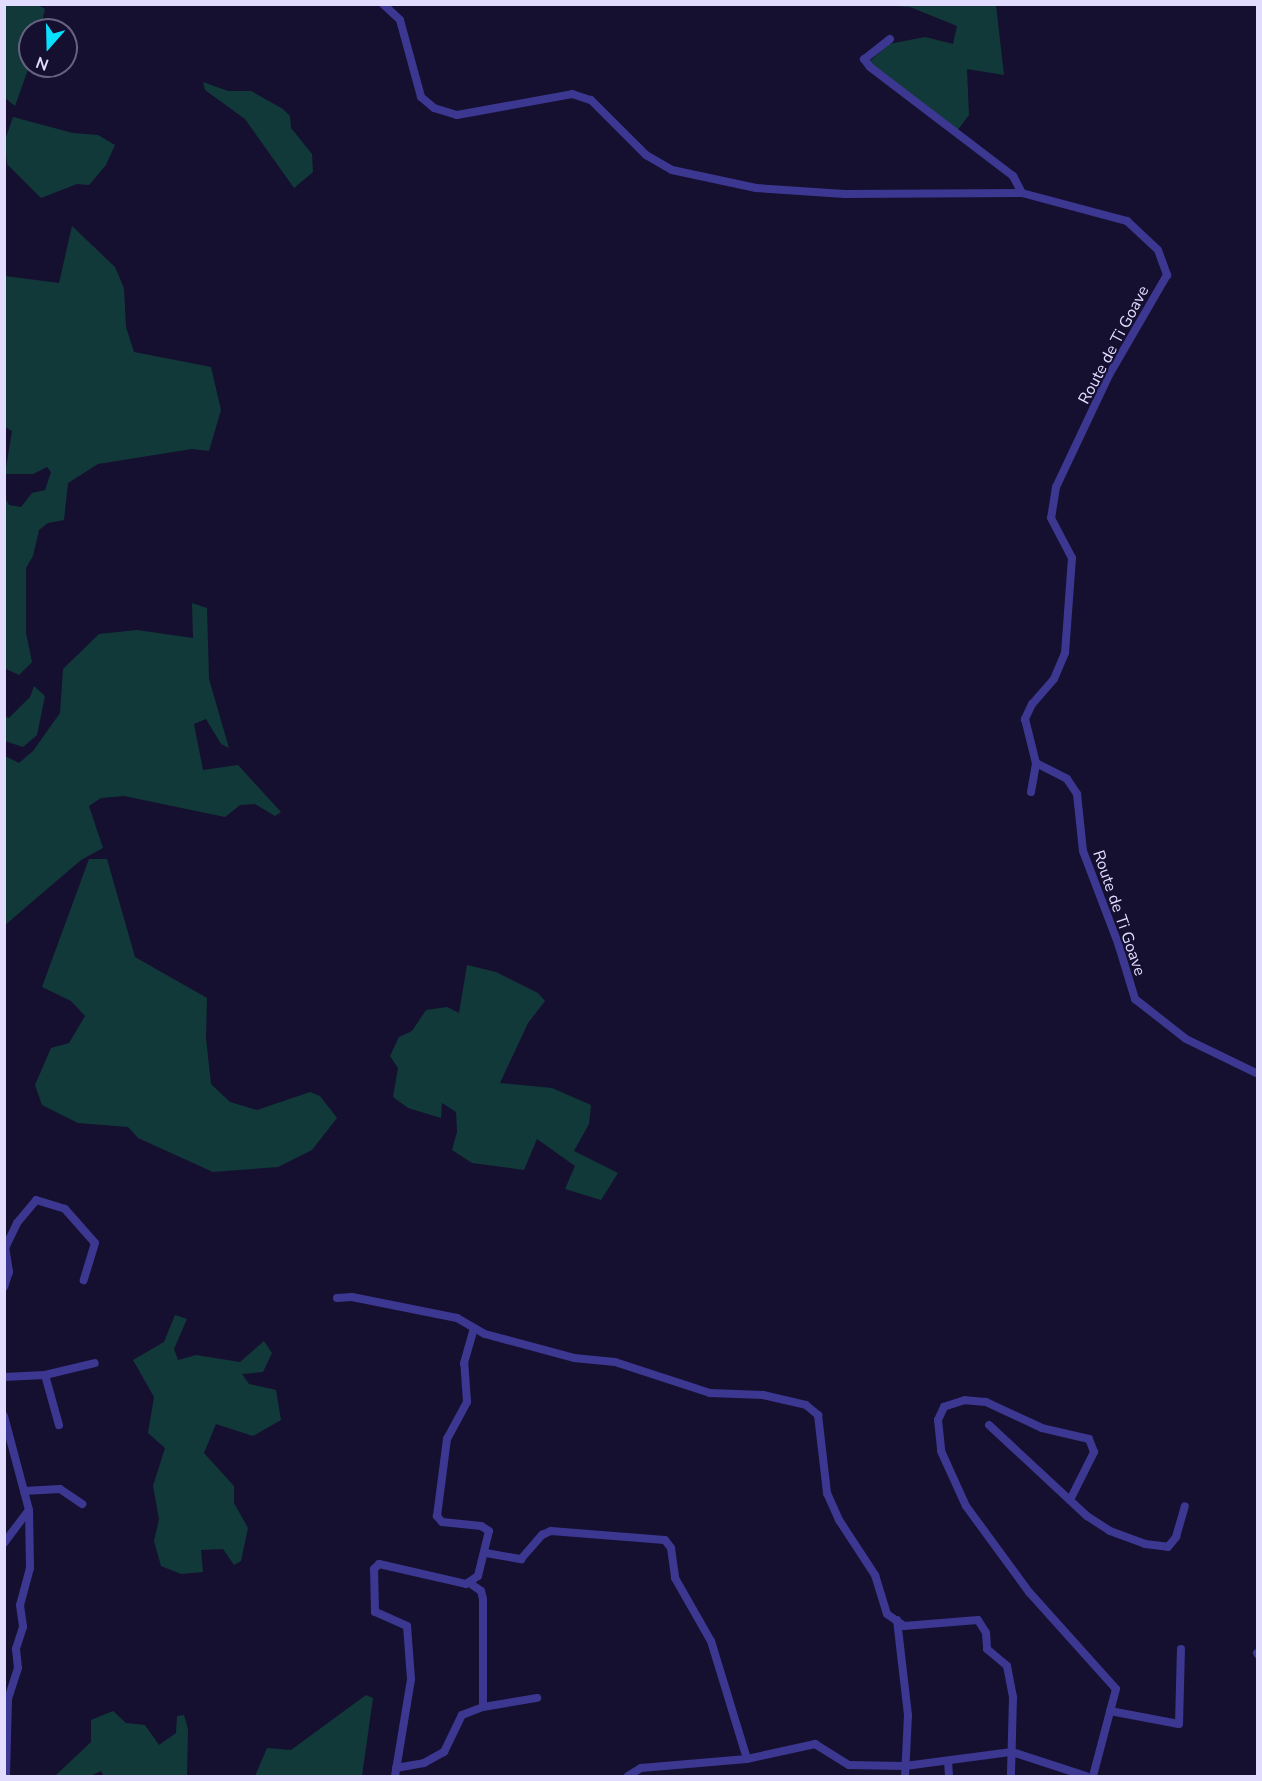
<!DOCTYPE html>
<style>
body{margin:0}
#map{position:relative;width:1262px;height:1781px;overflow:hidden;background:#15102f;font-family:"Nunito Sans",sans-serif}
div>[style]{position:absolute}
.green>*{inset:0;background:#123939}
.minor>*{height:8px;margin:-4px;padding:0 4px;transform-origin:4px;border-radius:4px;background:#3c3791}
span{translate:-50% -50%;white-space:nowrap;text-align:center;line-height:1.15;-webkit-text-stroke:4.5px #15102f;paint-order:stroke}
.street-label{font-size:16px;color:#e2ddff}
.frame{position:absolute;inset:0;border:6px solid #e2ddff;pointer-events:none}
.north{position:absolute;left:18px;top:18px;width:60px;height:60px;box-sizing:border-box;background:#15102f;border:2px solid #676282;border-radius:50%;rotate:200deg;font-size:16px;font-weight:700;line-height:24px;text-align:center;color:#e2ddff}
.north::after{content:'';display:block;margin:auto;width:21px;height:27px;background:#09e2ff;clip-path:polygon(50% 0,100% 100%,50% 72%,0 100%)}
</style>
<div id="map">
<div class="green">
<i style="clip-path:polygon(4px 5px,38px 5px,45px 9px,40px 30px,30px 30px,30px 64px,15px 106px,5px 98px)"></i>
<i style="clip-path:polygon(882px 5px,996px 5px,1004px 75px,967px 69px,969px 115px,957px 131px,869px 62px,889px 44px,925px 37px,953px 44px,957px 26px,910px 7px)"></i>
<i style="clip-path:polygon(203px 82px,228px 91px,251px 91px,283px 109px,290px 116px,291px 128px,312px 154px,313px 172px,294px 188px,245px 119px,205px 90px)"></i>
<i style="clip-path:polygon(13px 117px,73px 133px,98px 135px,115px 145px,106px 165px,89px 185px,77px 184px,41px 198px,7px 164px,5px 140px)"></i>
<i style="clip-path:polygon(72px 226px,115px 267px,124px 288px,126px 327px,134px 352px,211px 367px,221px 410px,209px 451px,192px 449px,98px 464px,68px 483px,64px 520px,48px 523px,39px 530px,33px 556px,26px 568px,26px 633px,32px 662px,19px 675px,6px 669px,5px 660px,5px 498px,9px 505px,21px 507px,32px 493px,45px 490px,51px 472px,47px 467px,33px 474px,5px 474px,12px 431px,5px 427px,5px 276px,59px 283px)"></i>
<i style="clip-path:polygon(192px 603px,207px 608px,209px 679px,229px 748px,221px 744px,206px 719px,194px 724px,203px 770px,238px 765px,281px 812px,275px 816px,255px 804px,240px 805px,225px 817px,124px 796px,101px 798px,89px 806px,103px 848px,81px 860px,5px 925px,5px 756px,19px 763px,33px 751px,60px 713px,63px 669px,99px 634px,137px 630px,193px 638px)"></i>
<i style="clip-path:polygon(34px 686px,45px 696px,37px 735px,23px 747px,5px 741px,5px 717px,9px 718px,30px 697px)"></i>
<i style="clip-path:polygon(89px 859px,107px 859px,135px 957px,207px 998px,206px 1038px,211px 1084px,230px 1102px,257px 1110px,310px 1092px,320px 1096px,337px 1118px,312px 1150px,278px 1167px,213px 1172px,138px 1138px,128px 1127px,78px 1123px,42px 1105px,35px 1085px,51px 1048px,69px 1043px,85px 1016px,71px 1001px,42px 987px)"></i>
<i style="clip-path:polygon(467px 965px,496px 972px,538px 993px,545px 1001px,528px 1023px,500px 1083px,552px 1088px,591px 1105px,589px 1124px,574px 1151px,618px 1173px,601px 1200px,565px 1189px,575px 1166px,537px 1139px,524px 1170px,472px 1163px,452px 1150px,457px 1132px,456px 1112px,442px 1103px,441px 1118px,408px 1108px,393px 1097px,398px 1068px,390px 1056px,399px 1037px,412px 1031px,426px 1010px,447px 1007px,459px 1013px)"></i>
<i style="clip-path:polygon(175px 1315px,187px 1319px,174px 1349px,178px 1360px,196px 1355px,240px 1362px,264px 1341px,272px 1353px,263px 1372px,242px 1374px,249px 1384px,276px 1390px,281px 1420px,253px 1436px,216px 1424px,204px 1453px,234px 1486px,234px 1503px,248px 1528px,241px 1561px,234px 1565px,223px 1549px,201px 1550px,203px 1572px,181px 1574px,161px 1566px,154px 1541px,159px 1519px,153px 1486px,165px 1448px,148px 1433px,154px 1397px,133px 1360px,164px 1342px)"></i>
<i style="clip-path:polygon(366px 1695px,373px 1698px,362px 1776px,255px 1776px,267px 1748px,291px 1750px)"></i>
<i style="clip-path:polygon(113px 1711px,126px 1723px,145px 1725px,159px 1745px,176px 1733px,177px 1716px,184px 1715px,188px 1729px,187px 1776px,104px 1776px,101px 1771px,90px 1776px,55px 1776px,91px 1742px,91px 1720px)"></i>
</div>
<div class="minor">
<i style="left:383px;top:4px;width:23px;rotate:43deg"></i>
<i style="left:400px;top:20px;width:80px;rotate:74.7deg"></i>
<i style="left:421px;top:97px;width:17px;rotate:40deg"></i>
<i style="left:434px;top:108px;width:24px;rotate:17deg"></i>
<i style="left:457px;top:115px;width:117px;rotate:-10.3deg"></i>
<i style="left:572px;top:94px;width:20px;rotate:18deg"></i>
<i style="left:591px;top:100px;width:78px;rotate:45deg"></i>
<i style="left:646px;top:155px;width:30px;rotate:30deg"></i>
<i style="left:672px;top:170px;width:86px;rotate:12.1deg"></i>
<i style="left:756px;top:188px;width:89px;rotate:3.9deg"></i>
<i style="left:845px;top:194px;width:177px;rotate:-0.3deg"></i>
<i style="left:1022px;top:193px;width:109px;rotate:14.9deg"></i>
<i style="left:1127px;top:221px;width:42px;rotate:43.1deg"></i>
<i style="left:1158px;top:250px;width:27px;rotate:70deg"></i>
<i style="left:1167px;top:275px;width:116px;rotate:120.1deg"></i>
<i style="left:1109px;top:375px;width:124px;rotate:115.3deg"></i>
<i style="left:1056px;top:487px;width:31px;rotate:99deg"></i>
<i style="left:1051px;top:518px;width:45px;rotate:62.3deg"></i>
<i style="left:1072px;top:558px;width:95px;rotate:94.2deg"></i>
<i style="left:1065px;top:653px;width:28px;rotate:113deg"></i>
<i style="left:1054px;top:679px;width:33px;rotate:131deg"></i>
<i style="left:1032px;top:704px;width:17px;rotate:115deg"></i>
<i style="left:1025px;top:719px;width:45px;rotate:76deg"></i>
<i style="left:1036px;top:763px;width:35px;rotate:27deg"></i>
<i style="left:1067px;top:779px;width:18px;rotate:56deg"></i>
<i style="left:1077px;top:794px;width:57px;rotate:84deg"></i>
<i style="left:1083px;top:851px;width:98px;rotate:69.2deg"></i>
<i style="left:1118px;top:943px;width:59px;rotate:73.1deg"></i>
<i style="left:1135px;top:999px;width:65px;rotate:38.1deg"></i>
<i style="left:1186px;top:1039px;width:80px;rotate:25.9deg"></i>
<i style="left:890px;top:39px;width:33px;rotate:142deg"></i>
<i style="left:864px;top:59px;width:10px;rotate:53deg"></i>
<i style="left:870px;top:67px;width:180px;rotate:37.3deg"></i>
<i style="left:1013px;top:176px;width:19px;rotate:62deg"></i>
<i style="left:1031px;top:792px;width:29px;rotate:-80deg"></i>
<i style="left:4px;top:1287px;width:16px;rotate:-72deg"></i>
<i style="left:9px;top:1272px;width:24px;rotate:-99deg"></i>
<i style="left:5px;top:1248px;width:28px;rotate:-64deg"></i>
<i style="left:17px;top:1223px;width:30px;rotate:-50deg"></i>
<i style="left:36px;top:1200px;width:30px;rotate:17deg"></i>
<i style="left:65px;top:1209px;width:45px;rotate:48.6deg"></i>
<i style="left:95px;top:1243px;width:39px;rotate:107deg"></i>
<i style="left:337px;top:1298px;width:15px;rotate:-4deg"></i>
<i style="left:352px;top:1297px;width:107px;rotate:11.3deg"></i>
<i style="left:457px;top:1318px;width:32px;rotate:30deg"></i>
<i style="left:485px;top:1334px;width:92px;rotate:15.1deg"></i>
<i style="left:574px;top:1358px;width:41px;rotate:5.6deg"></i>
<i style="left:615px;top:1362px;width:100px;rotate:18.1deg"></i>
<i style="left:710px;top:1393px;width:53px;rotate:2.2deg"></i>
<i style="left:763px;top:1395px;width:44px;rotate:13.1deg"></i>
<i style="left:806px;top:1405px;width:16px;rotate:40deg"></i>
<i style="left:818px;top:1415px;width:79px;rotate:83.4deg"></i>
<i style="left:827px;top:1493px;width:30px;rotate:66deg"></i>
<i style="left:839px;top:1520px;width:66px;rotate:56.8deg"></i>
<i style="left:875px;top:1575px;width:41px;rotate:72.9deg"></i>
<i style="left:887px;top:1614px;width:21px;rotate:35deg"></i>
<i style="left:904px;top:1626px;width:74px;rotate:-4.6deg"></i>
<i style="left:978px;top:1620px;width:15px;rotate:58deg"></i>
<i style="left:986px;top:1633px;width:16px;rotate:86deg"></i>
<i style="left:987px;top:1649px;width:26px;rotate:40deg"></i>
<i style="left:1007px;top:1666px;width:32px;rotate:79deg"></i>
<i style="left:1013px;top:1697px;width:79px;rotate:91.5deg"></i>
<i style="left:45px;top:1375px;width:51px;rotate:-13.5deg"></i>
<i style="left:4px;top:1377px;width:41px;rotate:-2.8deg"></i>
<i style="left:45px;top:1375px;width:52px;rotate:74.4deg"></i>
<i style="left:4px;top:1416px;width:97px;rotate:75.1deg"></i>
<i style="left:29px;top:1510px;width:58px;rotate:89deg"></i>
<i style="left:30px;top:1568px;width:38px;rotate:105deg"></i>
<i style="left:20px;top:1605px;width:22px;rotate:82deg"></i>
<i style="left:23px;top:1627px;width:23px;rotate:108deg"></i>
<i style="left:16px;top:1649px;width:19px;rotate:84deg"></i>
<i style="left:18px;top:1668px;width:32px;rotate:108deg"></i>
<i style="left:8px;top:1698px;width:78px;rotate:91.5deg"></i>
<i style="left:989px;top:1425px;width:134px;rotate:42.9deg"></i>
<i style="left:1087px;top:1516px;width:27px;rotate:33deg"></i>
<i style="left:1110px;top:1531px;width:37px;rotate:20deg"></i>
<i style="left:1145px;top:1544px;width:23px;rotate:7deg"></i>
<i style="left:1168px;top:1547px;width:13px;rotate:-51deg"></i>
<i style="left:1176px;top:1537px;width:32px;rotate:-74deg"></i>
<i style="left:24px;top:1491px;width:36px;rotate:-3deg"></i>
<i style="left:60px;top:1489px;width:27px;rotate:34deg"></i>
<i style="left:1070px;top:1500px;width:54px;rotate:-63.4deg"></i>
<i style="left:1094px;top:1452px;width:14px;rotate:-111deg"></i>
<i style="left:1089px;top:1439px;width:48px;rotate:-166.8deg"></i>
<i style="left:1042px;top:1428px;width:62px;rotate:-155.1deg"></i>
<i style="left:986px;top:1402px;width:21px;rotate:-175deg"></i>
<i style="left:965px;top:1400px;width:22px;rotate:162deg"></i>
<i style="left:944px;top:1407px;width:14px;rotate:115deg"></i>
<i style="left:938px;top:1420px;width:31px;rotate:84deg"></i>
<i style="left:941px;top:1451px;width:60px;rotate:65.6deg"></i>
<i style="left:966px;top:1506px;width:107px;rotate:53.8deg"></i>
<i style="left:1029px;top:1592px;width:130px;rotate:48.1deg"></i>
<i style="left:1116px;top:1689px;width:90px;rotate:104.8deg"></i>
<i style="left:4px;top:1543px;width:40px;rotate:-53deg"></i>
<i style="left:486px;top:1553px;width:36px;rotate:10deg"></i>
<i style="left:521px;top:1559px;width:32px;rotate:-49deg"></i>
<i style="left:542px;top:1535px;width:10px;rotate:-24deg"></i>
<i style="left:551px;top:1531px;width:114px;rotate:4.5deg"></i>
<i style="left:665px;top:1540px;width:10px;rotate:53deg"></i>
<i style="left:671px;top:1548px;width:30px;rotate:82deg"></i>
<i style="left:675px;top:1578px;width:73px;rotate:60.3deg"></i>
<i style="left:711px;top:1641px;width:123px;rotate:73deg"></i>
<i style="left:471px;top:1584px;width:12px;rotate:35deg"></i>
<i style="left:481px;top:1591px;width:8px;rotate:76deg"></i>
<i style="left:483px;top:1599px;width:108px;rotate:90deg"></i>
<i style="left:897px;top:1620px;width:96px;rotate:83.4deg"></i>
<i style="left:908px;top:1715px;width:61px;rotate:92.8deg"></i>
<i style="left:1257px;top:1653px;width:2px;rotate:63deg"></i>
<i style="left:1110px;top:1711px;width:70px;rotate:10.7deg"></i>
<i style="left:1179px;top:1724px;width:75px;rotate:-88.5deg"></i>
<i style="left:948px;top:1761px;width:15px;rotate:86deg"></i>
<i style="left:396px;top:1768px;width:28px;rotate:-10deg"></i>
<i style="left:424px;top:1763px;width:23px;rotate:-29deg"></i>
<i style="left:444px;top:1752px;width:41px;rotate:-64.1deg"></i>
<i style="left:462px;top:1715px;width:22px;rotate:-21deg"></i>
<i style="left:483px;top:1707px;width:55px;rotate:-9.5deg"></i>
<i style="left:395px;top:1776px;width:98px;rotate:-80.6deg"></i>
<i style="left:411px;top:1679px;width:53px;rotate:-94.3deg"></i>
<i style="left:407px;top:1626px;width:35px;rotate:-156deg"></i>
<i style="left:375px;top:1612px;width:43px;rotate:-91.3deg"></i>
<i style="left:374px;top:1569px;width:7px;rotate:-45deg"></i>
<i style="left:379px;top:1564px;width:89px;rotate:12.9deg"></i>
<i style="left:466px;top:1584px;width:14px;rotate:-34deg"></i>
<i style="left:478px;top:1576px;width:46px;rotate:-76.3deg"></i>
<i style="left:489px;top:1531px;width:9px;rotate:-148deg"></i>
<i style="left:481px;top:1526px;width:39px;rotate:-174deg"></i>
<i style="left:442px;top:1522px;width:8px;rotate:-130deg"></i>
<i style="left:437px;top:1516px;width:78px;rotate:-82.6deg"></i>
<i style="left:447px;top:1439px;width:42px;rotate:-61.6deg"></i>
<i style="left:467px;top:1402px;width:39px;rotate:-94deg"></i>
<i style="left:464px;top:1363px;width:36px;rotate:-74deg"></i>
<i style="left:628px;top:1776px;width:15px;rotate:-32deg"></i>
<i style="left:641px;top:1768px;width:106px;rotate:-4.9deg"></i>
<i style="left:747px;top:1759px;width:70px;rotate:-12.4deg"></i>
<i style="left:815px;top:1744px;width:40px;rotate:32deg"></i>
<i style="left:849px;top:1765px;width:56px;rotate:1deg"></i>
<i style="left:905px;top:1766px;width:108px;rotate:-7.5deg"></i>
<i style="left:1012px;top:1752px;width:78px;rotate:18deg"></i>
</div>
<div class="street-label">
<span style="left:1114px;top:345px;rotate:-62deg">Route de Ti Goave</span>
<span style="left:1119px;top:913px;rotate:71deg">Route de Ti Goave</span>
</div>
<div class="frame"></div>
<div class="north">N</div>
</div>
